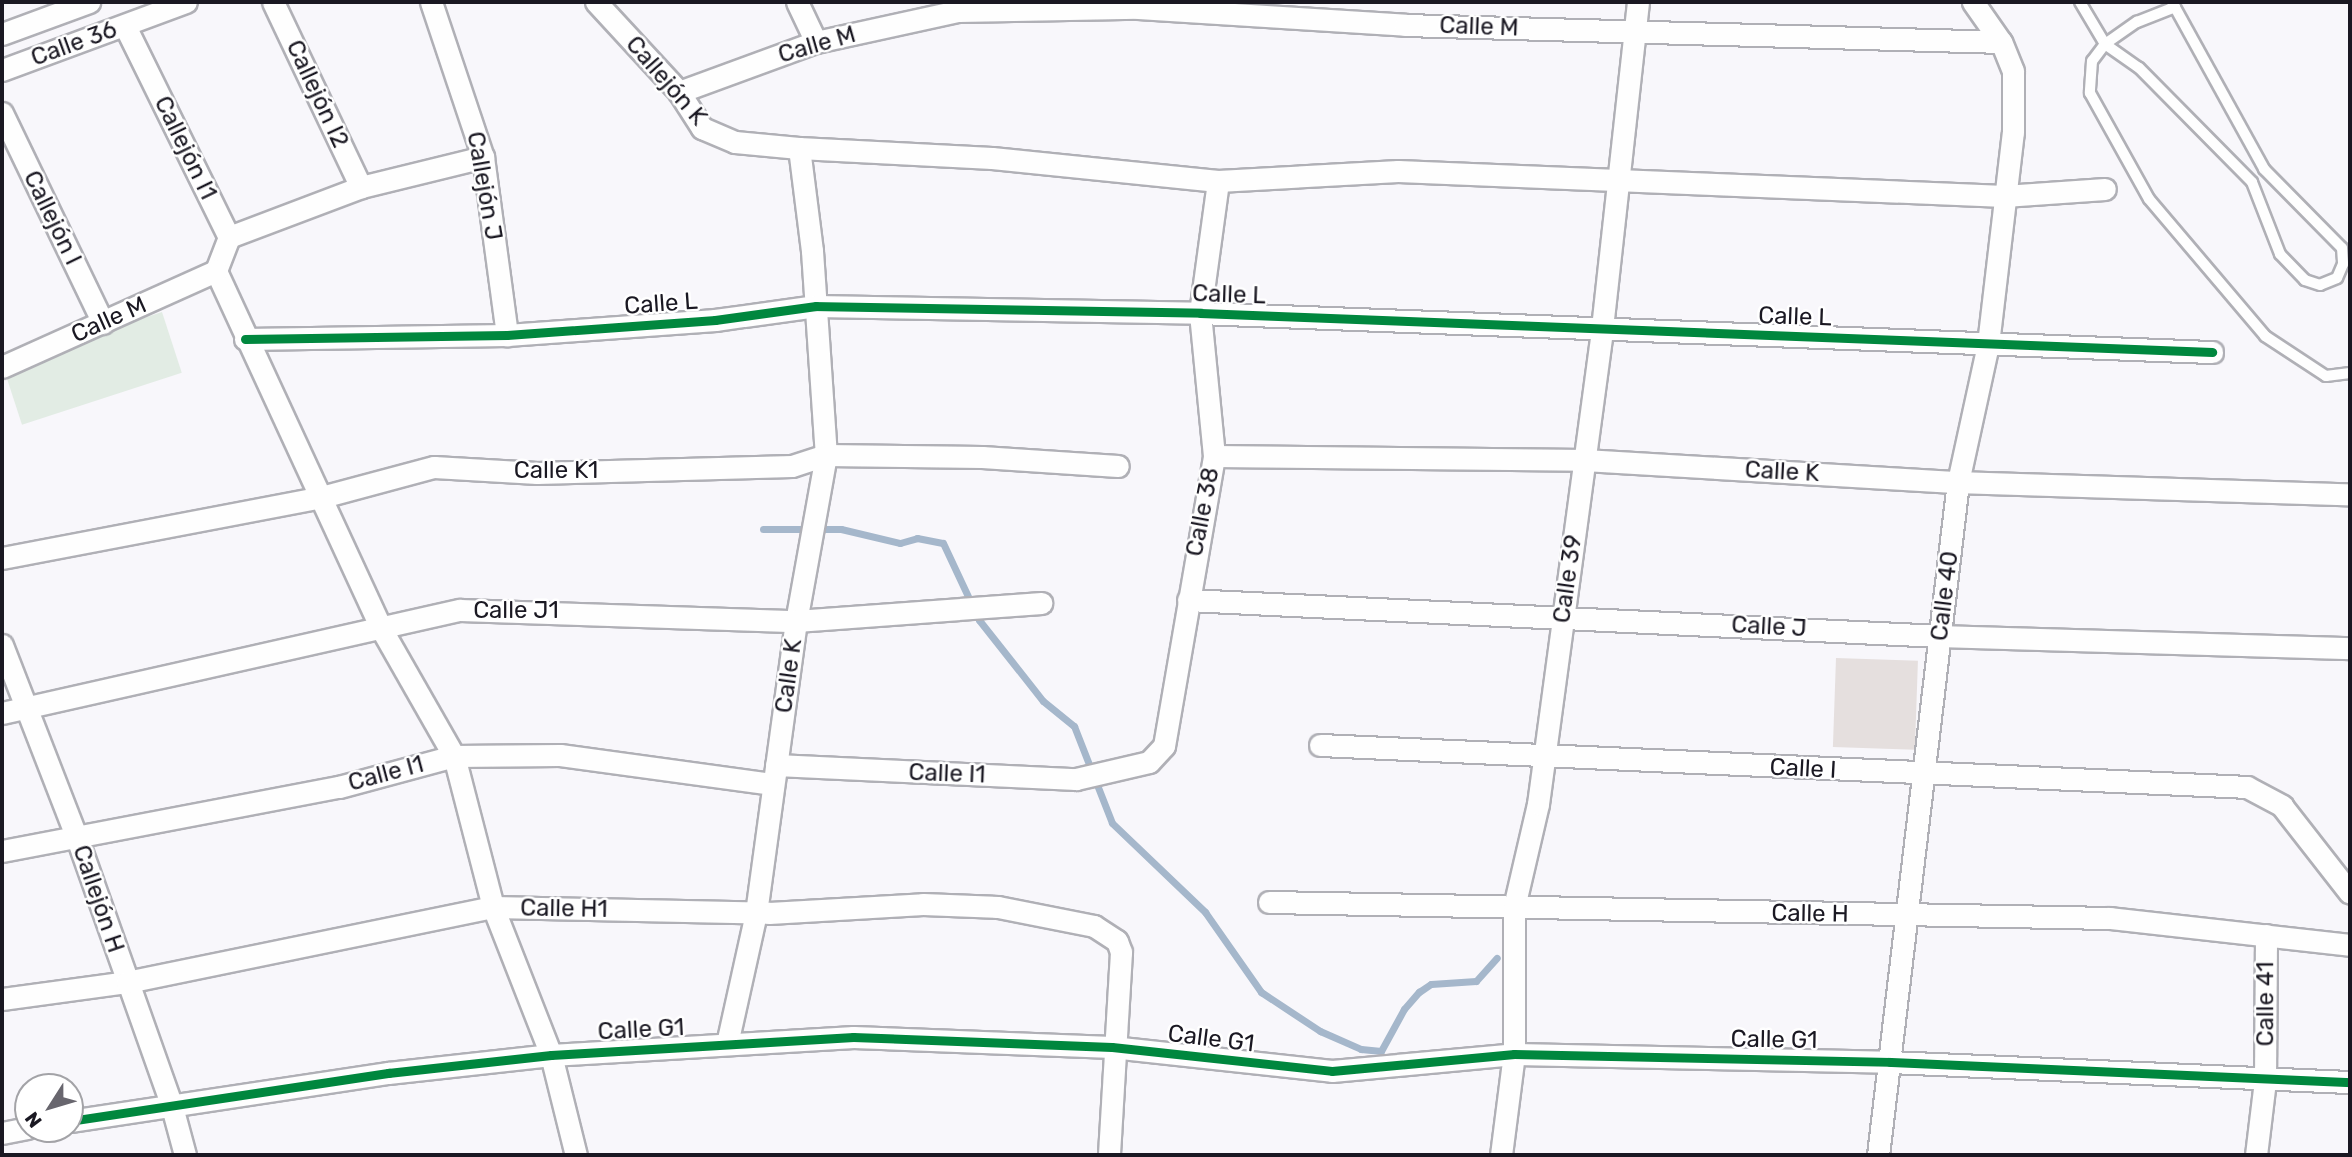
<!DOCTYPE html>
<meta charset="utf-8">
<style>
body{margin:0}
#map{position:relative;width:2352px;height:1157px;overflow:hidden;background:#f8f7fb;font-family:Rubik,sans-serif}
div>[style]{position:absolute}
.green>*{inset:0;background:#e2ece4;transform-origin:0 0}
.stream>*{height:7px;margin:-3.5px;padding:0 3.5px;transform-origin:3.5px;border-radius:3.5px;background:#a5b7cb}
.building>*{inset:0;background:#e5dfde;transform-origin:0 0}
.roads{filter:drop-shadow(2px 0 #b0b0b6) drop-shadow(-2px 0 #b0b0b6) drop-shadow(0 2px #b0b0b6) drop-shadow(0 -2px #b0b0b6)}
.lane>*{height:10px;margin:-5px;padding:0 5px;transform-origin:5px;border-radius:5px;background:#fefefe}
.street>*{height:21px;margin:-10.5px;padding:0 10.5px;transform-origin:10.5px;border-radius:10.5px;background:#fefefe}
.cycleway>*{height:9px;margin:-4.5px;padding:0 4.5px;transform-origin:4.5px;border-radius:4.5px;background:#00873e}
span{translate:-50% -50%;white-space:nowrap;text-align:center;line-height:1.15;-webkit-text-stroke:5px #fff;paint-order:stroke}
.street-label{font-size:24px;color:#1a1822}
.frame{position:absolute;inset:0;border:4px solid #1a1822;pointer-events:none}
.north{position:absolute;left:14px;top:1073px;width:70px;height:70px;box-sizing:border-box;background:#fff;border:2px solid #a3a3a7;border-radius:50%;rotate:233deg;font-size:19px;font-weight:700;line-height:28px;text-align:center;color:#1a1822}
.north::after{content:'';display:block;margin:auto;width:24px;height:32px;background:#68666e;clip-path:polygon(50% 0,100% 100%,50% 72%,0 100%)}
</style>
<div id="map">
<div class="green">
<i style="left:162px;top:312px;width:64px;height:168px;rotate:72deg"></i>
</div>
<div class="stream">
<i style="left:763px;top:529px;width:78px"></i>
<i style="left:841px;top:529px;width:61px;rotate:13.3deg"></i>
<i style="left:900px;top:543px;width:18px;rotate:-16deg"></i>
<i style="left:917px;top:538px;width:26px;rotate:11deg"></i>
<i style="left:943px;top:543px;width:85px;rotate:64.9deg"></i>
<i style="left:979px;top:620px;width:103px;rotate:51.7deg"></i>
<i style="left:1043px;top:701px;width:40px;rotate:39deg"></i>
<i style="left:1074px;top:726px;width:104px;rotate:68.6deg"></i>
<i style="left:1112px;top:823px;width:129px;rotate:43.7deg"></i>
<i style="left:1205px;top:912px;width:98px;rotate:55deg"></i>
<i style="left:1261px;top:992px;width:71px;rotate:33.5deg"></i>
<i style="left:1320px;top:1031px;width:45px;rotate:23.7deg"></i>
<i style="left:1361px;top:1049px;width:20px;rotate:6deg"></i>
<i style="left:1381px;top:1051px;width:48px;rotate:-61.3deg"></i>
<i style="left:1404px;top:1009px;width:23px;rotate:-49deg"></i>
<i style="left:1419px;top:992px;width:14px;rotate:-34deg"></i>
<i style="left:1431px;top:984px;width:45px;rotate:-3.8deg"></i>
<i style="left:1476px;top:981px;width:31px;rotate:-48deg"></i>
</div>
<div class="building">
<i style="left:1836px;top:658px;width:82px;height:89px;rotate:2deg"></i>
</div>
<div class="roads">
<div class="lane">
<i style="left:2080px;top:2px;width:49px;rotate:59.2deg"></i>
<i style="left:2105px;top:44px;width:39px;rotate:-35deg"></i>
<i style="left:2137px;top:22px;width:41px;rotate:-21.5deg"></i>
<i style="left:2172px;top:2px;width:191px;rotate:61.1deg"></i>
<i style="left:2264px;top:169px;width:111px;rotate:45.4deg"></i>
<i style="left:2342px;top:248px;width:16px;rotate:86deg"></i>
<i style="left:2343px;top:264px;width:15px;rotate:113deg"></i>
<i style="left:2337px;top:278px;width:18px;rotate:158deg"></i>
<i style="left:2320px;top:285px;width:16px;rotate:-162deg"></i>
<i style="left:2305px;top:280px;width:36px;rotate:-134deg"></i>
<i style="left:2280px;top:254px;width:77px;rotate:-111.3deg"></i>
<i style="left:2252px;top:182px;width:161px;rotate:-134.7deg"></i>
<i style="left:2139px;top:68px;width:42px;rotate:-144.8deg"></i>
<i style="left:2105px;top:44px;width:21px;rotate:127deg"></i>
<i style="left:2092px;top:61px;width:32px;rotate:94deg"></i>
<i style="left:2090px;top:93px;width:121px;rotate:60.9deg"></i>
<i style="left:2149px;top:199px;width:180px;rotate:49.7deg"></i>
<i style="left:2265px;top:336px;width:73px;rotate:33.3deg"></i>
<i style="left:2326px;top:376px;width:24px;rotate:-7deg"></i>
</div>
<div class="street">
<i style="left:273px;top:2px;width:205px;rotate:64.6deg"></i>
<i style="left:431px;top:2px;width:163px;rotate:71.5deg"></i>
<i style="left:483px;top:157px;width:180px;rotate:82.3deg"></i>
<i style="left:596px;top:2px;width:122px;rotate:47.3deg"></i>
<i style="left:679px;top:92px;width:43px;rotate:57.4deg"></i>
<i style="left:702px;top:128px;width:36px;rotate:23deg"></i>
<i style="left:735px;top:142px;width:64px;rotate:5.4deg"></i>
<i style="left:799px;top:148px;width:104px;rotate:82.8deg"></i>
<i style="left:812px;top:251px;width:204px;rotate:86.1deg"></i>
<i style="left:826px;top:455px;width:169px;rotate:100.2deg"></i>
<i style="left:796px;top:621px;width:295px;rotate:97.8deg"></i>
<i style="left:756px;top:913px;width:134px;rotate:102.5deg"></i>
<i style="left:797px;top:2px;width:44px;rotate:64.6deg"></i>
<i style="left:958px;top:11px;width:180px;rotate:-1deg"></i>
<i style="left:1138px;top:8px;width:268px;rotate:3.6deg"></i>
<i style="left:1405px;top:25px;width:596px;rotate:1.63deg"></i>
<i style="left:125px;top:26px;width:235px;rotate:63.8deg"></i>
<i style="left:229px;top:237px;width:36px;rotate:111deg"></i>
<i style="left:2px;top:34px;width:93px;rotate:-20.2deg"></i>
<i style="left:2px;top:70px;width:196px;rotate:-20.3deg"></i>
<i style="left:679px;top:92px;width:146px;rotate:-20.1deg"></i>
<i style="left:816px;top:42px;width:145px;rotate:-12.3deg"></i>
<i style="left:958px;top:11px;width:9px;rotate:-103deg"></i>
<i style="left:2px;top:113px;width:233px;rotate:64.3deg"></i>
<i style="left:799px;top:148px;width:193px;rotate:3deg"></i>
<i style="left:992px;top:158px;width:227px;rotate:5.8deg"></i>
<i style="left:1218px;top:181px;width:180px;rotate:-3.2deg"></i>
<i style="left:1398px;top:171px;width:607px;rotate:2.36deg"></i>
<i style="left:2004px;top:196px;width:101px;rotate:-4deg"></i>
<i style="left:229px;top:237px;width:141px;rotate:-20.7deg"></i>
<i style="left:361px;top:187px;width:126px;rotate:-13.8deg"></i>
<i style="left:216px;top:271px;width:396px;rotate:65.2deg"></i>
<i style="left:382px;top:630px;width:145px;rotate:60.3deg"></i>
<i style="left:454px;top:756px;width:156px;rotate:75.5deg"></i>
<i style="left:493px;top:907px;width:159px;rotate:68.6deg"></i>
<i style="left:551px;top:1055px;width:103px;rotate:76deg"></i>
<i style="left:245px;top:339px;width:262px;rotate:-0.9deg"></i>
<i style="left:507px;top:335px;width:209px;rotate:-4.1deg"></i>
<i style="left:715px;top:320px;width:102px;rotate:-7.9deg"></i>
<i style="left:816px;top:306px;width:384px;rotate:1deg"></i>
<i style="left:1200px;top:313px;width:1013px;rotate:2.21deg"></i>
<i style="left:2px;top:367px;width:235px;rotate:-24.2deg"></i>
<i style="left:1214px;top:456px;width:370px;rotate:0.6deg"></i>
<i style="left:1584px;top:460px;width:375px;rotate:3.4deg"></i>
<i style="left:1958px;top:482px;width:392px;rotate:1.8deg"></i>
<i style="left:2px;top:558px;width:322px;rotate:-10.8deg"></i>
<i style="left:318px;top:498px;width:120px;rotate:-15deg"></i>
<i style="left:434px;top:467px;width:103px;rotate:3.3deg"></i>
<i style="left:537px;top:473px;width:255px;rotate:-1.6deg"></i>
<i style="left:792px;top:466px;width:36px;rotate:-18deg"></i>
<i style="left:826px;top:455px;width:156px;rotate:0.7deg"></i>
<i style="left:982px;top:457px;width:136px;rotate:3.8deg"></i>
<i style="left:1188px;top:600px;width:753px;rotate:2.74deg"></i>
<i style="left:1940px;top:636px;width:410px;rotate:1.7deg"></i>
<i style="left:2px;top:645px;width:207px;rotate:68.8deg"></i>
<i style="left:77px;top:838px;width:281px;rotate:70.5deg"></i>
<i style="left:171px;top:1103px;width:54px;rotate:74.9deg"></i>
<i style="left:2px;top:713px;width:469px;rotate:-12.7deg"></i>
<i style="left:460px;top:610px;width:336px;rotate:1.9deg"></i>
<i style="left:796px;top:621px;width:246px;rotate:-4.2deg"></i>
<i style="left:1320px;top:745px;width:928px;rotate:2.59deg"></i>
<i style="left:2247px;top:787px;width:40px;rotate:28deg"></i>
<i style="left:2282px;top:806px;width:110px;rotate:52deg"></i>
<i style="left:776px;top:765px;width:300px;rotate:2.7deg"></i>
<i style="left:1076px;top:779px;width:75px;rotate:-13.1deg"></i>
<i style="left:1149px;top:762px;width:22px;rotate:-47deg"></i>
<i style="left:1164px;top:746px;width:294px;rotate:-80.2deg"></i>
<i style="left:1214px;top:456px;width:144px;rotate:-95.6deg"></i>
<i style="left:1200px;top:313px;width:133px;rotate:-82.2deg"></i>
<i style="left:2px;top:851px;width:343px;rotate:-10.8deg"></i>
<i style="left:339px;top:787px;width:119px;rotate:-15.1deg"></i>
<i style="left:454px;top:756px;width:106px;rotate:-0.5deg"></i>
<i style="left:560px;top:755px;width:215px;rotate:7.8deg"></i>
<i style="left:1269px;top:902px;width:841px;rotate:1.09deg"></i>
<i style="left:2110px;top:918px;width:242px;rotate:6.4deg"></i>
<i style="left:2px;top:999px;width:126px;rotate:-7.7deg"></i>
<i style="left:127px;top:982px;width:374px;rotate:-11.6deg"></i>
<i style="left:493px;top:907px;width:276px;rotate:1.2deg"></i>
<i style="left:769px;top:913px;width:154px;rotate:-3.3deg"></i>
<i style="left:923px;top:904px;width:75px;rotate:2.3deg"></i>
<i style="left:998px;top:907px;width:98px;rotate:11.2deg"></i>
<i style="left:1094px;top:926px;width:27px;rotate:33deg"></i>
<i style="left:1117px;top:941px;width:12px;rotate:70deg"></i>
<i style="left:1121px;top:952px;width:203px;rotate:93.4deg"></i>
<i style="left:70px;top:1121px;width:322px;rotate:-8.6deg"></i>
<i style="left:388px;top:1073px;width:164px;rotate:-6.3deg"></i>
<i style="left:551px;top:1055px;width:303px;rotate:-3.4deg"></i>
<i style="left:853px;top:1037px;width:259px;rotate:2.2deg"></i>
<i style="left:1112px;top:1047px;width:221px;rotate:6.2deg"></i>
<i style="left:1332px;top:1071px;width:183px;rotate:-5.3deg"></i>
<i style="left:1514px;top:1054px;width:376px;rotate:1.2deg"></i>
<i style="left:1890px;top:1062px;width:460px;rotate:2.5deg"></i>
<i style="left:2px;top:1133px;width:26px;rotate:-11deg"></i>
<i style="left:1501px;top:1155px;width:102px;rotate:-82.7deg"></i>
<i style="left:1514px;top:1054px;width:147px;rotate:-90deg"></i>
<i style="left:1514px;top:907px;width:106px;rotate:-76.9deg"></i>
<i style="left:1538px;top:804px;width:480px;rotate:-82.3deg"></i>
<i style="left:1602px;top:328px;width:328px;rotate:-83.7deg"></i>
<i style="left:1878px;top:1155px;width:678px;rotate:-83.22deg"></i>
<i style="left:1958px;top:482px;width:141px;rotate:-77.7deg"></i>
<i style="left:1988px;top:344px;width:213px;rotate:-83.3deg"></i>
<i style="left:2013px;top:132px;width:61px;rotate:-90deg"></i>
<i style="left:2013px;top:71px;width:31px;rotate:-112deg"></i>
<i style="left:2001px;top:42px;width:49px;rotate:-125deg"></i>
<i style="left:2256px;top:1155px;width:75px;rotate:-83.1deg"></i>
<i style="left:2265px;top:1081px;width:146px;rotate:-89.6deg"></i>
</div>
</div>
<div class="cycleway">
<i style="left:245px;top:339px;width:262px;rotate:-0.9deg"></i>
<i style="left:507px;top:335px;width:209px;rotate:-4.1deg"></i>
<i style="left:715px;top:320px;width:102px;rotate:-7.9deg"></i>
<i style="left:816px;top:306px;width:384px;rotate:1deg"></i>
<i style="left:1200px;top:313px;width:1013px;rotate:2.21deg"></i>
<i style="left:70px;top:1121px;width:322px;rotate:-8.6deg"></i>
<i style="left:388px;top:1073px;width:164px;rotate:-6.3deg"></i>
<i style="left:551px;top:1055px;width:303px;rotate:-3.4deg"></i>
<i style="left:853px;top:1037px;width:259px;rotate:2.2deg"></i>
<i style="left:1112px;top:1047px;width:221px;rotate:6.2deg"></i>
<i style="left:1332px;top:1071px;width:183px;rotate:-5.3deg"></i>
<i style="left:1514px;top:1054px;width:376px;rotate:1.2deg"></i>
<i style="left:1890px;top:1062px;width:460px;rotate:2.5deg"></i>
</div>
<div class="street-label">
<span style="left:1479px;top:27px;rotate:2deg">Calle M</span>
<span style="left:74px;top:44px;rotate:-20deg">Calle 36</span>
<span style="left:817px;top:45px;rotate:-16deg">Calle M</span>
<span style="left:666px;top:81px;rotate:49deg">Callejón K</span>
<span style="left:317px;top:94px;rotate:65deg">Callejón I2</span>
<span style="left:185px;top:148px;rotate:64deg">Callejón I1</span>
<span style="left:484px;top:186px;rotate:80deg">Callejón J</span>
<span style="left:52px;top:218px;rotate:64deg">Callejón I</span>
<span style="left:1229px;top:295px;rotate:2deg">Calle L</span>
<span style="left:661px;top:304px;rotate:-4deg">Calle L</span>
<span style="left:1795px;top:317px;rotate:2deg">Calle L</span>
<span style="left:109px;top:320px;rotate:-24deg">Calle M</span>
<span style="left:556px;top:471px">Calle K1</span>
<span style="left:1782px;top:472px;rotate:3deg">Calle K</span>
<span style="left:1203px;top:512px;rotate:-79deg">Calle 38</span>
<span style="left:1568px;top:579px;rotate:-82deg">Calle 39</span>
<span style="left:1945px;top:596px;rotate:-83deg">Calle 40</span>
<span style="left:516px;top:611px">Calle J1</span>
<span style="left:1769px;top:627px;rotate:3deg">Calle J</span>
<span style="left:789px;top:676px;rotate:-82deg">Calle K</span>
<span style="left:1803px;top:769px;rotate:3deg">Calle I</span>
<span style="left:386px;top:774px;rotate:-15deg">Calle I1</span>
<span style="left:947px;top:774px;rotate:2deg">Calle I1</span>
<span style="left:98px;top:899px;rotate:71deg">Callejón H</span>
<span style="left:564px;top:909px;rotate:1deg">Calle H1</span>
<span style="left:1810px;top:914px;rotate:1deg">Calle H</span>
<span style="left:2266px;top:1004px;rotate:-90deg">Calle 41</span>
<span style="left:641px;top:1030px;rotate:-3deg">Calle G1</span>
<span style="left:1211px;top:1039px;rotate:7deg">Calle G1</span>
<span style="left:1774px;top:1040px;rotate:1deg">Calle G1</span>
</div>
<div class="frame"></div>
<div class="north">N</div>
</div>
